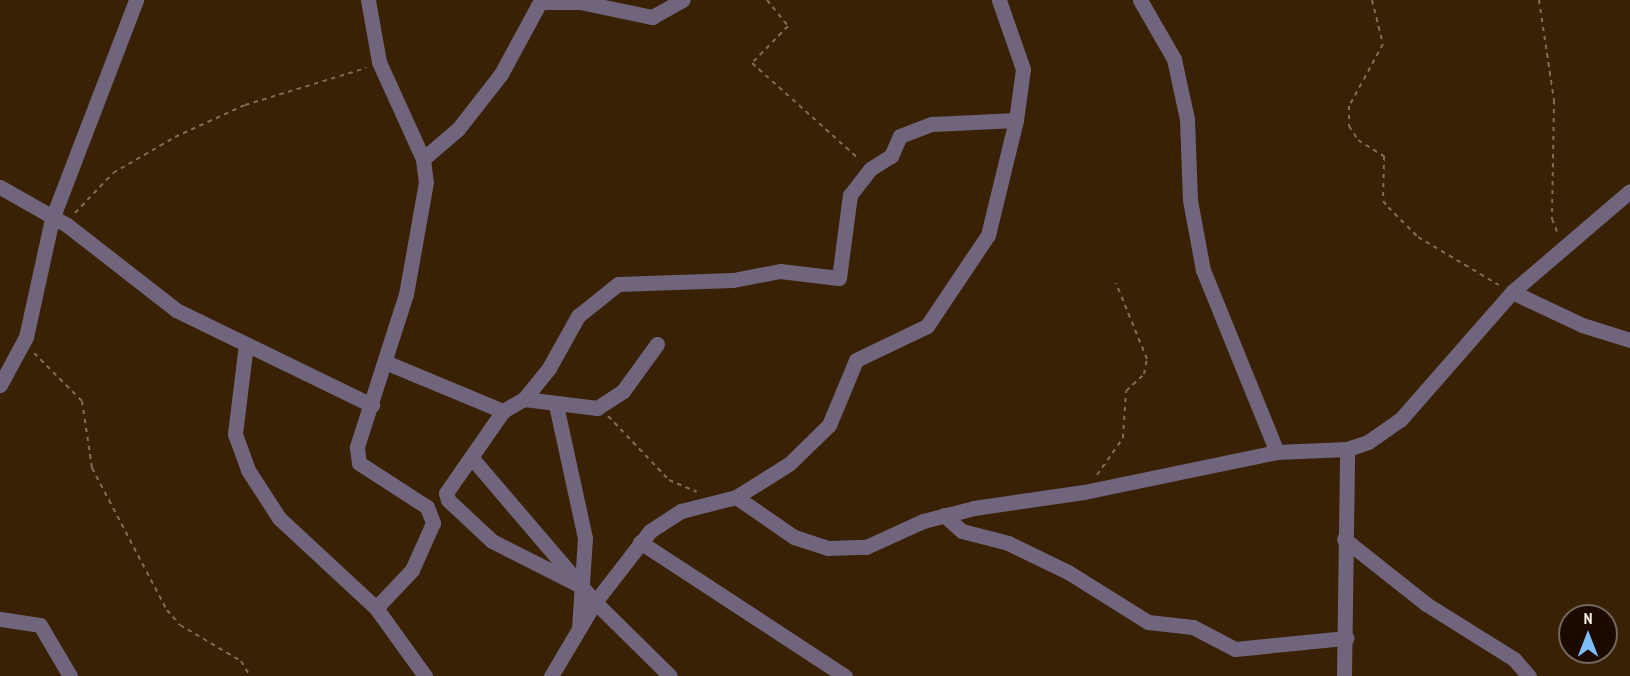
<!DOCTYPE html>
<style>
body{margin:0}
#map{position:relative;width:1630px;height:676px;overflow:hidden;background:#382104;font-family:"PT Sans Narrow",sans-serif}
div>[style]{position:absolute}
.path>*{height:2px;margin-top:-1px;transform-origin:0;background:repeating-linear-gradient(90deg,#806e57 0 4.5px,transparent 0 9px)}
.minor>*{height:15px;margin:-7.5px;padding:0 7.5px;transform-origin:7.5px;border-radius:7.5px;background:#71647d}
span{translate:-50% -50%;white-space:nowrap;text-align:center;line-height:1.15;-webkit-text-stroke:5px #1c0a00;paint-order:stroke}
.north{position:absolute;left:1558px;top:604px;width:60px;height:60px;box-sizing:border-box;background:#1c0a00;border:2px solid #75665c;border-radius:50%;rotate:0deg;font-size:16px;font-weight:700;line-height:24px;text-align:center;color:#fbf1e6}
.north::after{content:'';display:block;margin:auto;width:21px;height:27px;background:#7dbef9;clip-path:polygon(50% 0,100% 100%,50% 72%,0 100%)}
</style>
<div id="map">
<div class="path">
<i style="left:767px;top:0;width:33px;rotate:51deg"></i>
<i style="left:788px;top:26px;width:52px;rotate:134.2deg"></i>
<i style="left:752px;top:63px;width:144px;rotate:41.9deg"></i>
<i style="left:1372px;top:0;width:45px;rotate:76deg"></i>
<i style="left:1383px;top:44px;width:71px;rotate:118.7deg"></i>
<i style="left:1349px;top:106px;width:20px;rotate:90deg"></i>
<i style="left:1349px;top:126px;width:17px;rotate:57deg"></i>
<i style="left:1358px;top:140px;width:31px;rotate:32deg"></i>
<i style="left:1384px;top:156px;width:45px;rotate:91.3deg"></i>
<i style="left:1383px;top:201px;width:8px;rotate:50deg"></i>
<i style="left:1388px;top:207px;width:42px;rotate:45deg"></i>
<i style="left:1418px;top:237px;width:94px;rotate:30.7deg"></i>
<i style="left:1539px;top:0;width:101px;rotate:81.5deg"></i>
<i style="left:1554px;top:100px;width:119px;rotate:91deg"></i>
<i style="left:1552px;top:219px;width:16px;rotate:68deg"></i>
<i style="left:75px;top:213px;width:55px;rotate:-46.5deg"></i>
<i style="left:113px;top:173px;width:72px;rotate:-30.1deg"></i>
<i style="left:175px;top:137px;width:77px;rotate:-24.6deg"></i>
<i style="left:245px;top:105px;width:127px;rotate:-17deg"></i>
<i style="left:34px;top:353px;width:68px;rotate:45deg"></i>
<i style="left:82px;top:401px;width:68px;rotate:81.5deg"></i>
<i style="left:92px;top:468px;width:161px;rotate:62.2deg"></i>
<i style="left:167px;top:610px;width:20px;rotate:49deg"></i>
<i style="left:180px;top:625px;width:71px;rotate:30.5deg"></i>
<i style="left:241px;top:661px;width:17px;rotate:59deg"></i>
<i style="left:608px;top:416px;width:88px;rotate:46.4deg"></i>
<i style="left:669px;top:480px;width:30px;rotate:23deg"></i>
<i style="left:1097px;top:475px;width:45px;rotate:-54.9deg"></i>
<i style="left:1123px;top:438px;width:47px;rotate:-86.3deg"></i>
<i style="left:1126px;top:391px;width:25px;rotate:-43deg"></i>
<i style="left:1144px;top:374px;width:15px;rotate:-79deg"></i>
<i style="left:1147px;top:359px;width:82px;rotate:-112.2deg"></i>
</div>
<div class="minor">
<i style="left:368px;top:0;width:63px;rotate:79.9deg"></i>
<i style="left:379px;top:62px;width:107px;rotate:65.6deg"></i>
<i style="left:423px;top:159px;width:23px;rotate:83deg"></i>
<i style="left:426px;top:182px;width:114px;rotate:100.1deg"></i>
<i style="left:406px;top:294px;width:161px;rotate:107.8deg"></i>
<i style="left:357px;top:447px;width:16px;rotate:83deg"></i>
<i style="left:359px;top:463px;width:81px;rotate:32.9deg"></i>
<i style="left:427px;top:507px;width:17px;rotate:69deg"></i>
<i style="left:433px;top:523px;width:51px;rotate:114.1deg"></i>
<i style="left:412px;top:570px;width:52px;rotate:133.5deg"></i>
<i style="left:1140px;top:0;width:68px;rotate:60deg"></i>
<i style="left:1174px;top:59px;width:61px;rotate:77.8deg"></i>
<i style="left:1187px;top:119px;width:81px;rotate:87.9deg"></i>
<i style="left:1190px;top:200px;width:71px;rotate:79.5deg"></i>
<i style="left:1203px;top:270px;width:196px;rotate:67.9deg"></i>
<i style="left:542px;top:2px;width:38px"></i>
<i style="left:580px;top:2px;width:74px;rotate:11.8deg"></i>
<i style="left:652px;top:17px;width:35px;rotate:-29deg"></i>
<i style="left:423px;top:159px;width:46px;rotate:-40.6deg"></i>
<i style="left:458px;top:129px;width:70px;rotate:-52deg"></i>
<i style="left:501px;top:74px;width:84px;rotate:-61.6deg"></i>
<i style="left:0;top:187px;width:77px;rotate:29.6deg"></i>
<i style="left:67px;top:225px;width:138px;rotate:37.9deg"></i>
<i style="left:176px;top:310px;width:218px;rotate:25.9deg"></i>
<i style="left:1512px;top:292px;width:77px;rotate:25.2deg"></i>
<i style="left:1582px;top:325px;width:50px;rotate:17.4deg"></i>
<i style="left:246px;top:344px;width:91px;rotate:97deg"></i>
<i style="left:235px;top:434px;width:38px;rotate:70deg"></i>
<i style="left:248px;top:470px;width:57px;rotate:57.1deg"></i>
<i style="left:279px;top:518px;width:132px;rotate:42.9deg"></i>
<i style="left:376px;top:608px;width:84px;rotate:54.2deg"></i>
<i style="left:385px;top:362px;width:128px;rotate:22.6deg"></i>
<i style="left:0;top:385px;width:55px;rotate:-61.6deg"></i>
<i style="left:26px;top:337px;width:121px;rotate:-77.6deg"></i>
<i style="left:52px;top:219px;width:235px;rotate:-69deg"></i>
<i style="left:524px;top:399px;width:74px;rotate:7deg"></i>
<i style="left:597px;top:408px;width:31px;rotate:-33deg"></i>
<i style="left:623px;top:391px;width:58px;rotate:-54.1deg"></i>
<i style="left:556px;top:405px;width:136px;rotate:77.7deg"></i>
<i style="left:585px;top:538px;width:91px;rotate:93.8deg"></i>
<i style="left:471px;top:457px;width:191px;rotate:49.5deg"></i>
<i style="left:595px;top:602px;width:105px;rotate:44.6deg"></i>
<i style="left:736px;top:497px;width:70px;rotate:34.6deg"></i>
<i style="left:794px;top:537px;width:36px;rotate:18deg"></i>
<i style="left:828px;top:548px;width:38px;rotate:-2deg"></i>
<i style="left:866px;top:547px;width:63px;rotate:-24.5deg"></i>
<i style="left:923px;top:521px;width:53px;rotate:-14.3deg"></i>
<i style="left:974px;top:508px;width:111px;rotate:-8.3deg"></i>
<i style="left:1084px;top:492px;width:197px;rotate:-11.7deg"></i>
<i style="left:1277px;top:452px;width:70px;rotate:-2.5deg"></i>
<i style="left:1347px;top:449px;width:22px;rotate:-18deg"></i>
<i style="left:1368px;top:442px;width:39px;rotate:-35deg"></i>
<i style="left:1400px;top:420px;width:170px;rotate:-48.8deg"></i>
<i style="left:1512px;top:292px;width:155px;rotate:-40.6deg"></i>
<i style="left:944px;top:515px;width:24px;rotate:42deg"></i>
<i style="left:962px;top:531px;width:48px;rotate:14.6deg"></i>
<i style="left:1008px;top:543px;width:67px;rotate:25.8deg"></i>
<i style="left:1068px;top:572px;width:94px;rotate:32deg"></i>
<i style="left:1148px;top:622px;width:45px;rotate:6.3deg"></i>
<i style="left:1193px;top:627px;width:47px;rotate:27.6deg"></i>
<i style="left:1235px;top:649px;width:112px;rotate:-5.7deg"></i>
<i style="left:1344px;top:539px;width:105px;rotate:38.4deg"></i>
<i style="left:1426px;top:604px;width:104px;rotate:32deg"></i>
<i style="left:1514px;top:659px;width:23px;rotate:49deg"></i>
<i style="left:640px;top:542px;width:245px;rotate:33.2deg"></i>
<i style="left:581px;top:586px;width:100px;rotate:-153.2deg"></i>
<i style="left:492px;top:541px;width:60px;rotate:-137deg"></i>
<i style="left:448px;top:500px;width:7px;rotate:-106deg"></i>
<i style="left:446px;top:493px;width:100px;rotate:-55.2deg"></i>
<i style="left:503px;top:411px;width:24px;rotate:-30deg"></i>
<i style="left:524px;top:399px;width:40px;rotate:-51deg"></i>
<i style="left:549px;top:368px;width:60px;rotate:-60.9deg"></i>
<i style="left:578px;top:316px;width:51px;rotate:-38.7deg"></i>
<i style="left:618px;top:284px;width:115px;rotate:-2deg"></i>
<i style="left:733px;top:280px;width:48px;rotate:-10.8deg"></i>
<i style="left:780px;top:271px;width:59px;rotate:6.8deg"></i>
<i style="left:839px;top:278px;width:84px;rotate:-82.5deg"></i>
<i style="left:850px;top:195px;width:33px;rotate:-52deg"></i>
<i style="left:870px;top:169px;width:25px;rotate:-32deg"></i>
<i style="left:891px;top:156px;width:22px;rotate:-66deg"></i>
<i style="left:900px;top:136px;width:34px;rotate:-21deg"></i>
<i style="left:932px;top:124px;width:84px;rotate:-2.7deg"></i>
<i style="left:1016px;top:120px;width:51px;rotate:-82.2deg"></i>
<i style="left:1023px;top:69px;width:73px;rotate:-109.2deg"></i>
<i style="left:0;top:619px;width:40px;rotate:8.5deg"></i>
<i style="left:40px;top:625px;width:59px;rotate:59.5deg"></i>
<i style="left:551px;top:676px;width:86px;rotate:-59.3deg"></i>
<i style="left:595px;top:602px;width:90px;rotate:-52.2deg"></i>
<i style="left:650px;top:531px;width:37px;rotate:-33deg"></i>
<i style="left:681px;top:511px;width:57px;rotate:-14.3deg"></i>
<i style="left:736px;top:497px;width:62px;rotate:-31.9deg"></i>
<i style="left:789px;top:464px;width:56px;rotate:-44.3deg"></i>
<i style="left:829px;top:425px;width:70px;rotate:-67.4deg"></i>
<i style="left:856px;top:360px;width:79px;rotate:-25.6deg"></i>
<i style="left:927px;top:326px;width:110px;rotate:-56.2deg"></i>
<i style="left:988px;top:235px;width:118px;rotate:-76.3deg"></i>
<i style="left:1344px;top:676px;width:227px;rotate:-89.2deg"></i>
</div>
<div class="north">N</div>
</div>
